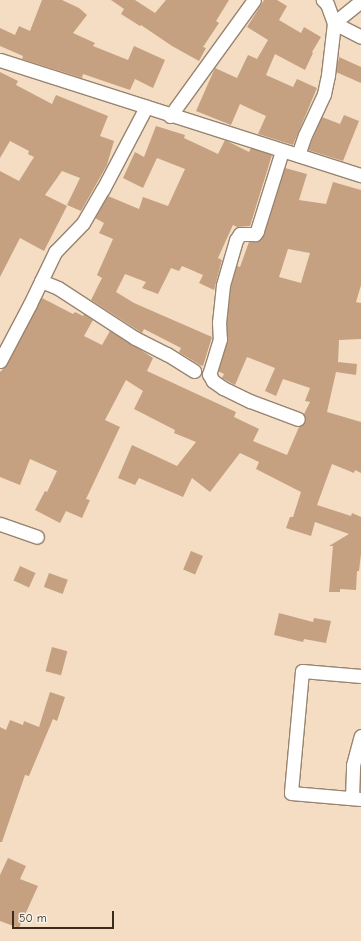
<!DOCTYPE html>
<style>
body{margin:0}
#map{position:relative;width:361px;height:941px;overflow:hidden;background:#f4ddc2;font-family:"Comic Neue",sans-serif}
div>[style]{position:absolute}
.building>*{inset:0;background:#c5a182;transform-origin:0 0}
.roads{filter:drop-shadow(1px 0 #988470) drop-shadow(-1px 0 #988470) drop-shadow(0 1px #988470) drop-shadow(0 -1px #988470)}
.street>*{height:13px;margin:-6.5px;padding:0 6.5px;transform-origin:6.5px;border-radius:6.5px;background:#fff}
span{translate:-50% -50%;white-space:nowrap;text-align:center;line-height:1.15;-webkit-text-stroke:3px #f7f3e8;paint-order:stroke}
.scale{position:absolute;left:12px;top:911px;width:102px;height:18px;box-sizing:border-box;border:2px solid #3b2a1e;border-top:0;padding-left:5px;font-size:12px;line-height:14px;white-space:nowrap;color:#3b2a1e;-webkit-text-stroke:3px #f7f3e8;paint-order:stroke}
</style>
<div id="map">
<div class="building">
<i style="clip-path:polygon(42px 0,62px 0,79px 8px,87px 15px,73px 33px,95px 43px,93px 46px,128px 60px,134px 46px,165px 60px,153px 88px,135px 79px,130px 90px,83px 74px,82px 78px,22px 59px,23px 56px,0 46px,0 28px,15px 35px,19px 26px,30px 31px)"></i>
<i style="clip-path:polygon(111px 0,135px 0,155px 13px,166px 0,229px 0,216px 21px,219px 23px,203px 47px,206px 48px,199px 61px,172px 46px,141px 25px,140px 26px,121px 14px,124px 9px)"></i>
<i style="clip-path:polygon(264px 0,277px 0,287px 6px,279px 20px,301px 33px,304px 27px,321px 37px,312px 52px,313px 53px,305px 70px,275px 54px,266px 75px,293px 87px,297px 79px,317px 88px,293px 145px,258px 134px,266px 116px,240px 104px,231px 125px,196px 111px,215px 68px,237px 78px,248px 55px,257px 59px,268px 40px,247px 27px)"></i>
<i style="clip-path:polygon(339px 57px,361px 67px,361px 83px,336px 72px)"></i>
<i style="clip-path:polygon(0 72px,18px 81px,16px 85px,52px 104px,56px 95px,108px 116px,100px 136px,114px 141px,107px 165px,81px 211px,67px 205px,80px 178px,62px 171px,45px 195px,67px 206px,44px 251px,20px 238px,0 277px,0 171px,19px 181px,34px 157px,28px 154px,29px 151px,10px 141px,0 158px)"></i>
<i style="clip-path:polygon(344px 115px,359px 121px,343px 161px,308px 150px,322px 117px,340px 124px)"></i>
<i style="clip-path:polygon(156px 126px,185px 135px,184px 138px,218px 154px,225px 140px,249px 152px,251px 148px,272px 155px,250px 226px,237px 227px,233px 225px,218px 258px,222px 260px,214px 290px,199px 283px,203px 275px,182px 266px,179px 271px,171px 268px,158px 294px,142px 288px,146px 282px,125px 274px,116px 292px,134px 303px,212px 337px,203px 366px,200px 365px,179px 352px,181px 348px,144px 329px,142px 333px,139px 331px,91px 300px,102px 278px,97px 275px,113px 239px,99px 233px,104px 223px,95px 218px,108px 196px,139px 209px,143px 197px,168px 206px,185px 169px,157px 158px,143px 188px,123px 178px,135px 152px,144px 157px)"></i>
<i style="clip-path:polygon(evenodd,285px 168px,307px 174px,299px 200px,326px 204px,333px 182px,361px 190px,361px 285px,356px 302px,361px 303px,361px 339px,339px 340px,338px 362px,357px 364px,356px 375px,336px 372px,327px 412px,361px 422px,361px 473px,355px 470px,354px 473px,332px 464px,317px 505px,351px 516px,352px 513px,361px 517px,361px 554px,359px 571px,357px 571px,356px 590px,340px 589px,340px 592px,329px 592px,333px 546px,329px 546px,349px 534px,315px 522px,311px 536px,286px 528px,290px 517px,293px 517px,301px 492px,256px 469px,259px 462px,240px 453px,210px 492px,192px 478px,183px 497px,139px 478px,135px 485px,118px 478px,132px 445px,177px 466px,196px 442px,174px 433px,175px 430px,134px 409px,143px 391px,126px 380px,105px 420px,120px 427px,86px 499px,90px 500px,82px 518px,66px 511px,60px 523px,35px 510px,45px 491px,47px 492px,57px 471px,30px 459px,20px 485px,0 477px,0 372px,7px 365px,42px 298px,73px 314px,75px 312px,83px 316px,84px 314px,93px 320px,84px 336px,102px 345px,110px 331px,138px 348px,153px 358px,147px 371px,236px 412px,234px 417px,259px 429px,253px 441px,287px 455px,299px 427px,306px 421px,304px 414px,310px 402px,305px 401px,310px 388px,283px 379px,276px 396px,265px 391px,275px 368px,247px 357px,235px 385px,222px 378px,224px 374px,218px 371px,228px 341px,227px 322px,231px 287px,237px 266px,240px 267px,249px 242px,258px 241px,264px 235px,285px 168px,288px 249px,310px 253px,301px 283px,279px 277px,288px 249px)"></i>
<i style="left:191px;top:551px;width:13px;height:20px;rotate:23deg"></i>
<i style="left:20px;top:566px;width:17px;height:16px;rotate:24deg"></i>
<i style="left:49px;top:573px;width:20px;height:15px;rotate:20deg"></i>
<i style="clip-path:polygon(279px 613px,313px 622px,314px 618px,331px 621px,326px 643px,304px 639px,303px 642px,274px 635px)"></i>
<i style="left:52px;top:647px;width:16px;height:25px;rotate:15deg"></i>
<i style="clip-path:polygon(50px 692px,65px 697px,57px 721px,53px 719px,29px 776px,25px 775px,2px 842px,0 842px,0 727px,6px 730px,10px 720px,23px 725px,24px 721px,39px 727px)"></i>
<i style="clip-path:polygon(8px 858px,26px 866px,20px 879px,38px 886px,19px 928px,0 921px,0 875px)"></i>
</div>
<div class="roads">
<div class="street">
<i style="left:361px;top:1px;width:35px;rotate:141deg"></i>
<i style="left:334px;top:23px;width:30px;rotate:27deg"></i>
<i style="left:0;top:60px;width:379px;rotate:17.7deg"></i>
<i style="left:170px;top:116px;width:143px;rotate:-54.1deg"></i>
<i style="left:282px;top:151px;width:84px;rotate:107.4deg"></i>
<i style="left:257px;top:231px;width:4px;rotate:124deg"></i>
<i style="left:255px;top:234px;width:15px;rotate:180deg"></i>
<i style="left:240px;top:234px;width:7px;rotate:124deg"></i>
<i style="left:236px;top:240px;width:47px;rotate:106.1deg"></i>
<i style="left:223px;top:285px;width:37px;rotate:96deg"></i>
<i style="left:219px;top:322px;width:17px;rotate:87deg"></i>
<i style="left:220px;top:339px;width:37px;rotate:107deg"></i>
<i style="left:209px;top:374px;width:8px;rotate:60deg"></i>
<i style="left:213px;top:381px;width:12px;rotate:35deg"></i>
<i style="left:223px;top:388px;width:30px;rotate:26deg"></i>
<i style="left:250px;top:401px;width:51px;rotate:20.6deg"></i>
<i style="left:298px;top:155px;width:21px;rotate:-71deg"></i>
<i style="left:305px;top:135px;width:45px;rotate:-65.1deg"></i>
<i style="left:324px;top:94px;width:19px;rotate:-78deg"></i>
<i style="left:328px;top:75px;width:52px;rotate:-83.4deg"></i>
<i style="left:334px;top:23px;width:20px;rotate:-110deg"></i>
<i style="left:327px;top:4px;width:6px;rotate:-135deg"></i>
<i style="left:41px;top:281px;width:18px;rotate:22deg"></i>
<i style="left:58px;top:288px;width:92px;rotate:33deg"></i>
<i style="left:135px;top:338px;width:36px;rotate:27deg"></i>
<i style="left:167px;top:354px;width:32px;rotate:32deg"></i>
<i style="left:0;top:361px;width:64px;rotate:-62.2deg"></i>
<i style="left:30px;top:304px;width:58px;rotate:-64.3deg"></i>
<i style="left:55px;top:252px;width:40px;rotate:-46deg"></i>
<i style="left:83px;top:223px;width:39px;rotate:-60deg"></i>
<i style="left:103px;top:189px;width:93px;rotate:-62.3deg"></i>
<i style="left:0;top:524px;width:39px;rotate:19deg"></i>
<i style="left:361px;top:676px;width:59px;rotate:-175.2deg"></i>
<i style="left:302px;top:671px;width:122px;rotate:95.2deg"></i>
<i style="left:291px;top:793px;width:70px;rotate:4.9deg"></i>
<i style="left:352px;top:798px;width:33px;rotate:-88deg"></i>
<i style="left:353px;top:765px;width:30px;rotate:-75deg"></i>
</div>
</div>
<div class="scale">50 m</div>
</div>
